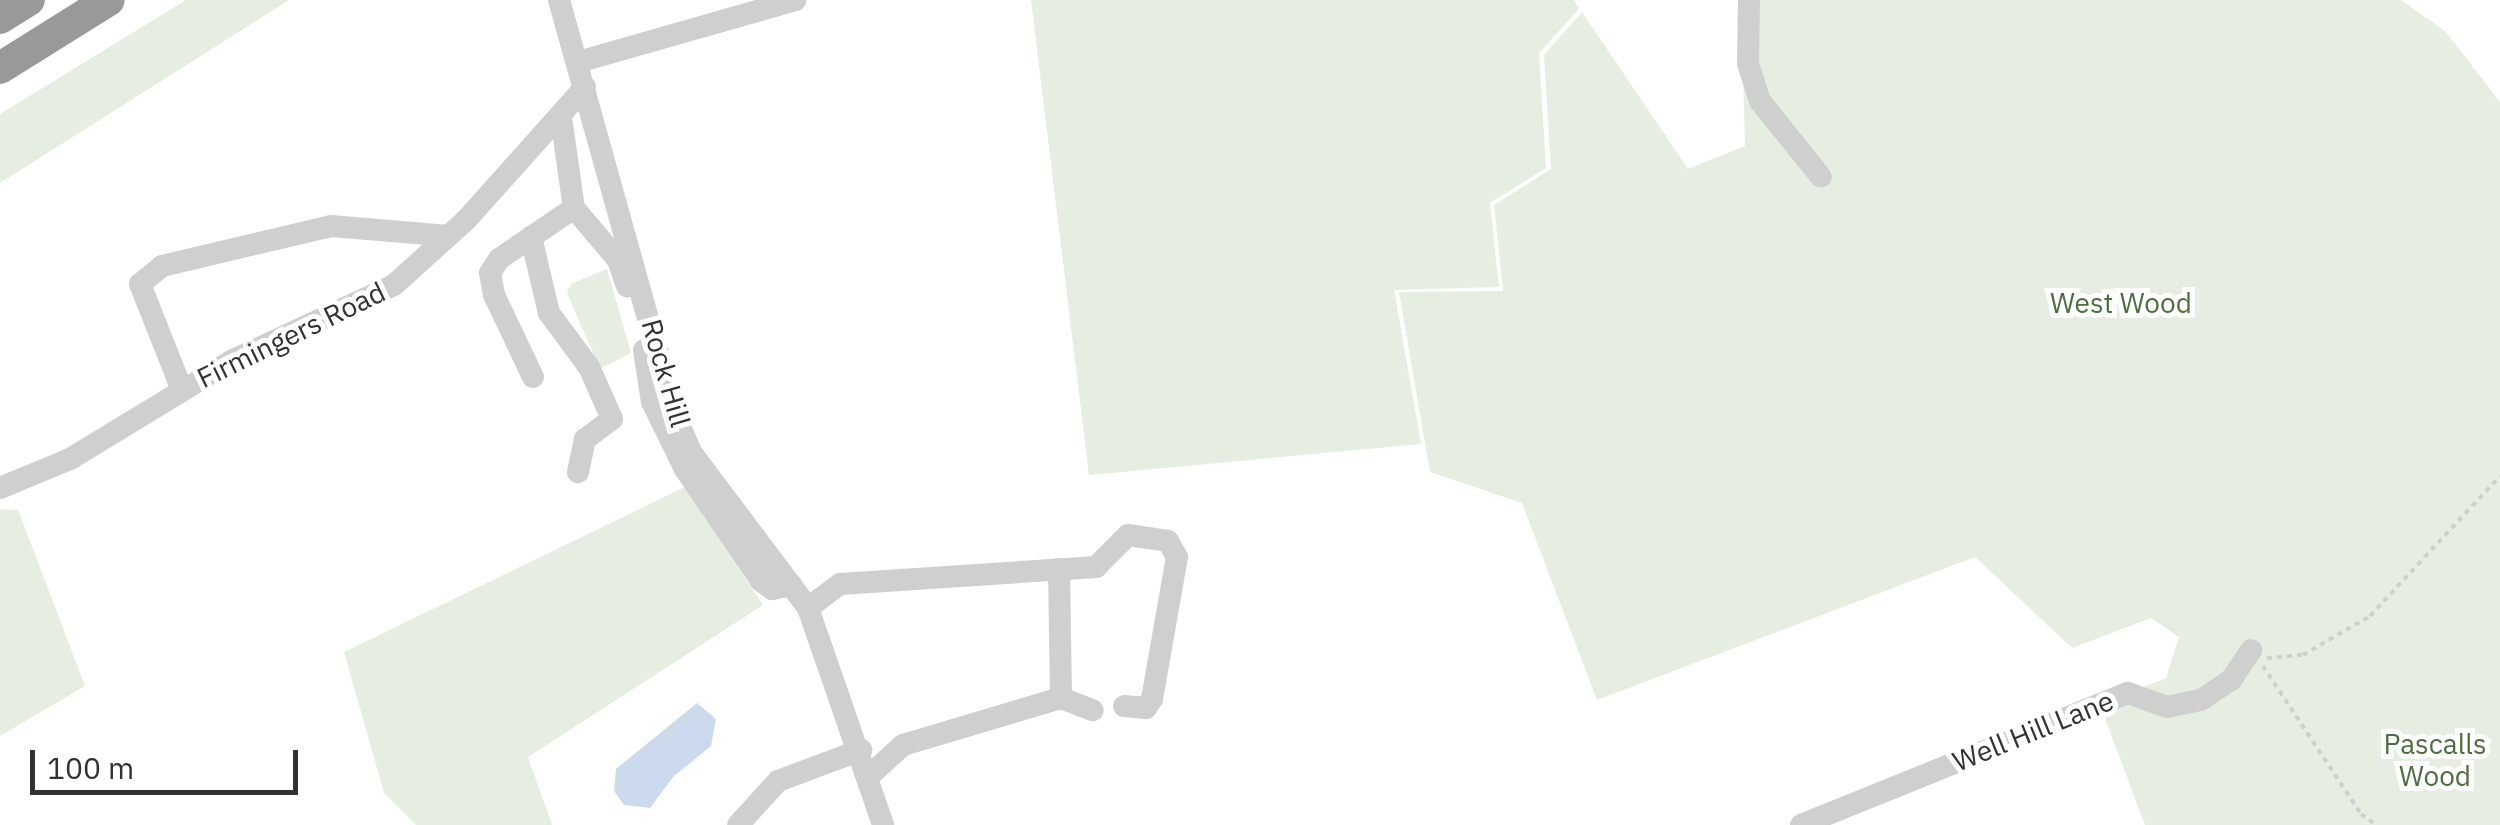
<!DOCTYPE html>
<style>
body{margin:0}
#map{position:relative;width:2500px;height:825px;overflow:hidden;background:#fff;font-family:"IBM Plex Sans",sans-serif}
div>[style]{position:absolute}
.green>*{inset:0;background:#e5eee0}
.water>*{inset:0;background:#ccdaee}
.path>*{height:4px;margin-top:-2px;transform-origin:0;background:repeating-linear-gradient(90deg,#cfcfcf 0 5px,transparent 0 10px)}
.minor>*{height:22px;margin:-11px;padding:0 11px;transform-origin:11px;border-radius:11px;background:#cfcfcf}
.highway>*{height:32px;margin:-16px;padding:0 16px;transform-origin:16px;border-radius:16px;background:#999}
span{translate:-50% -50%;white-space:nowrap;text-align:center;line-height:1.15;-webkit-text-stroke:10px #fff;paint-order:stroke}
.park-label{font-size:28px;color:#4a703d}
.street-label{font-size:28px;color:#323232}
.scale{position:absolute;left:30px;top:750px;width:268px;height:45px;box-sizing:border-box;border:5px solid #323232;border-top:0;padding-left:12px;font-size:30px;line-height:35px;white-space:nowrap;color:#323232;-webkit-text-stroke:8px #fff;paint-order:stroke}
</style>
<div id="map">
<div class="green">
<i style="clip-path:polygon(186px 0,289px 0,0 183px,0 114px)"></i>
<i style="clip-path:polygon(1031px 0,1574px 0,1579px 9px,1539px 53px,1546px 168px,1490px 203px,1499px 287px,1394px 290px,1421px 444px,1089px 475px)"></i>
<i style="clip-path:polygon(1741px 0,2401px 0,2446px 32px,2500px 102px,2500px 825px,2145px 825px,2100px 705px,2166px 678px,2179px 637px,2151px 618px,2072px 648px,1975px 557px,1597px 700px,1522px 503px,1430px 472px,1399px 292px,1503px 291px,1494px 205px,1551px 169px,1544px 55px,1582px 12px,1688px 169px,1745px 146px)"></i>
<i style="clip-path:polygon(607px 269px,631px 353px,600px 369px,567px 293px,571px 284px)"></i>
<i style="clip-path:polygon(685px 487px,763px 605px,528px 757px,552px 825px,416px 825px,384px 793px,344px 652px)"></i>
<i style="clip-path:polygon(0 509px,18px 510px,85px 686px,0 736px)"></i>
</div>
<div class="water">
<i style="clip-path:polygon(697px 703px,716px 719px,711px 746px,673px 777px,650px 808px,624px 805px,614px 791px,616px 769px)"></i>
</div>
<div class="path">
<i style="left:2267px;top:658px;width:36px;rotate:-5deg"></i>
<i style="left:2303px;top:655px;width:78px;rotate:-30.2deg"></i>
<i style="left:2370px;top:616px;width:191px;rotate:-47.1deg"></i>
<i style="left:2263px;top:666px;width:178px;rotate:56.5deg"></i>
<i style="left:2361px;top:814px;width:19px;rotate:36deg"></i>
</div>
<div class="minor">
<i style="left:559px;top:0;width:428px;rotate:74.4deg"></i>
<i style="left:674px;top:412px;width:43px;rotate:67deg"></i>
<i style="left:691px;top:452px;width:195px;rotate:53.1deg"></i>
<i style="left:808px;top:608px;width:230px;rotate:70.9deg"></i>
<i style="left:1749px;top:0;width:64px;rotate:90.9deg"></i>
<i style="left:1748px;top:64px;width:39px;rotate:72deg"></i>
<i style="left:1760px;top:101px;width:97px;rotate:51.2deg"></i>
<i style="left:578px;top:62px;width:226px;rotate:-15.9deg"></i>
<i style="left:561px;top:117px;width:92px;rotate:81.9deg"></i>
<i style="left:574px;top:208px;width:68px;rotate:49.8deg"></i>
<i style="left:618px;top:260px;width:28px;rotate:71deg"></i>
<i style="left:531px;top:237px;width:78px;rotate:76.7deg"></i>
<i style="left:549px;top:313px;width:67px;rotate:53.5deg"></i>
<i style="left:589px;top:367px;width:57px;rotate:66.1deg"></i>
<i style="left:612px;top:419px;width:34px;rotate:143deg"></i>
<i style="left:585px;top:439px;width:34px;rotate:102deg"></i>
<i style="left:644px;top:350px;width:53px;rotate:81.3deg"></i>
<i style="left:652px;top:402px;width:75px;rotate:63.8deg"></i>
<i style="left:685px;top:469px;width:135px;rotate:55.8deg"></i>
<i style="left:761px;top:581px;width:14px;rotate:36deg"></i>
<i style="left:772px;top:589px;width:20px;rotate:-11deg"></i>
<i style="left:533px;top:377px;width:91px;rotate:-115.4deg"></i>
<i style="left:494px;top:295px;width:22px;rotate:-100deg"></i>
<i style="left:490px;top:273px;width:17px;rotate:-57deg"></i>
<i style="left:499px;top:259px;width:91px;rotate:-34.2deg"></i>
<i style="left:182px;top:390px;width:114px;rotate:-111.6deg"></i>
<i style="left:140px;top:284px;width:28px;rotate:-39deg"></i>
<i style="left:162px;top:266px;width:174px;rotate:-13.3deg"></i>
<i style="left:331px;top:226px;width:118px;rotate:4.8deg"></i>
<i style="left:0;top:488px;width:76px;rotate:-22.5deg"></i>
<i style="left:70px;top:459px;width:188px;rotate:-31.3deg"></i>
<i style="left:231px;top:361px;width:180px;rotate:-25deg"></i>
<i style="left:394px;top:285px;width:98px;rotate:-42.1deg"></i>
<i style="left:467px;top:219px;width:177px;rotate:-48.2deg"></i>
<i style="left:1059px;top:569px;width:129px;rotate:89.1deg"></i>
<i style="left:1061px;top:698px;width:34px;rotate:21deg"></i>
<i style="left:808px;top:608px;width:40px;rotate:-37deg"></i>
<i style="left:840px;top:584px;width:257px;rotate:-3.8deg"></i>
<i style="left:1096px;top:567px;width:45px;rotate:-45deg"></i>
<i style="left:1128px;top:535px;width:40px;rotate:8.5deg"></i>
<i style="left:1168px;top:541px;width:18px;rotate:61deg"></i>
<i style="left:1177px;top:557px;width:144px;rotate:100deg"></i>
<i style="left:1152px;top:699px;width:11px;rotate:124deg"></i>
<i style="left:1146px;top:708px;width:22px;rotate:-175deg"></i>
<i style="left:871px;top:774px;width:43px;rotate:-42.2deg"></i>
<i style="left:903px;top:745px;width:165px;rotate:-16.6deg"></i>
<i style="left:738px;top:825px;width:59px;rotate:-47.7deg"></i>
<i style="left:778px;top:781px;width:89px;rotate:-20.5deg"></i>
<i style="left:1801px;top:825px;width:353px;rotate:-22deg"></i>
<i style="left:2128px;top:693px;width:41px;rotate:19.7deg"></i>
<i style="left:2167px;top:707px;width:35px;rotate:-12deg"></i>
<i style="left:2201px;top:700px;width:36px;rotate:-34deg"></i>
<i style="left:2231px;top:680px;width:36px;rotate:-56deg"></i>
</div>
<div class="highway">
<i style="left:0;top:18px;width:34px;rotate:-32deg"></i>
<i style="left:0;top:68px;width:128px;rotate:-32deg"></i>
</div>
<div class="park-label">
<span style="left:2121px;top:303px">West Wood</span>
<span style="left:2435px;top:760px">Pascalls<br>Wood</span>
</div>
<div class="street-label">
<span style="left:291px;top:335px;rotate:-26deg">Firmingers Road</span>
<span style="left:666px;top:373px;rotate:74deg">Rock Hill</span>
<span style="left:2033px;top:731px;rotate:-22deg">Well Hill Lane</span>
</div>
<div class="scale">100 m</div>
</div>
